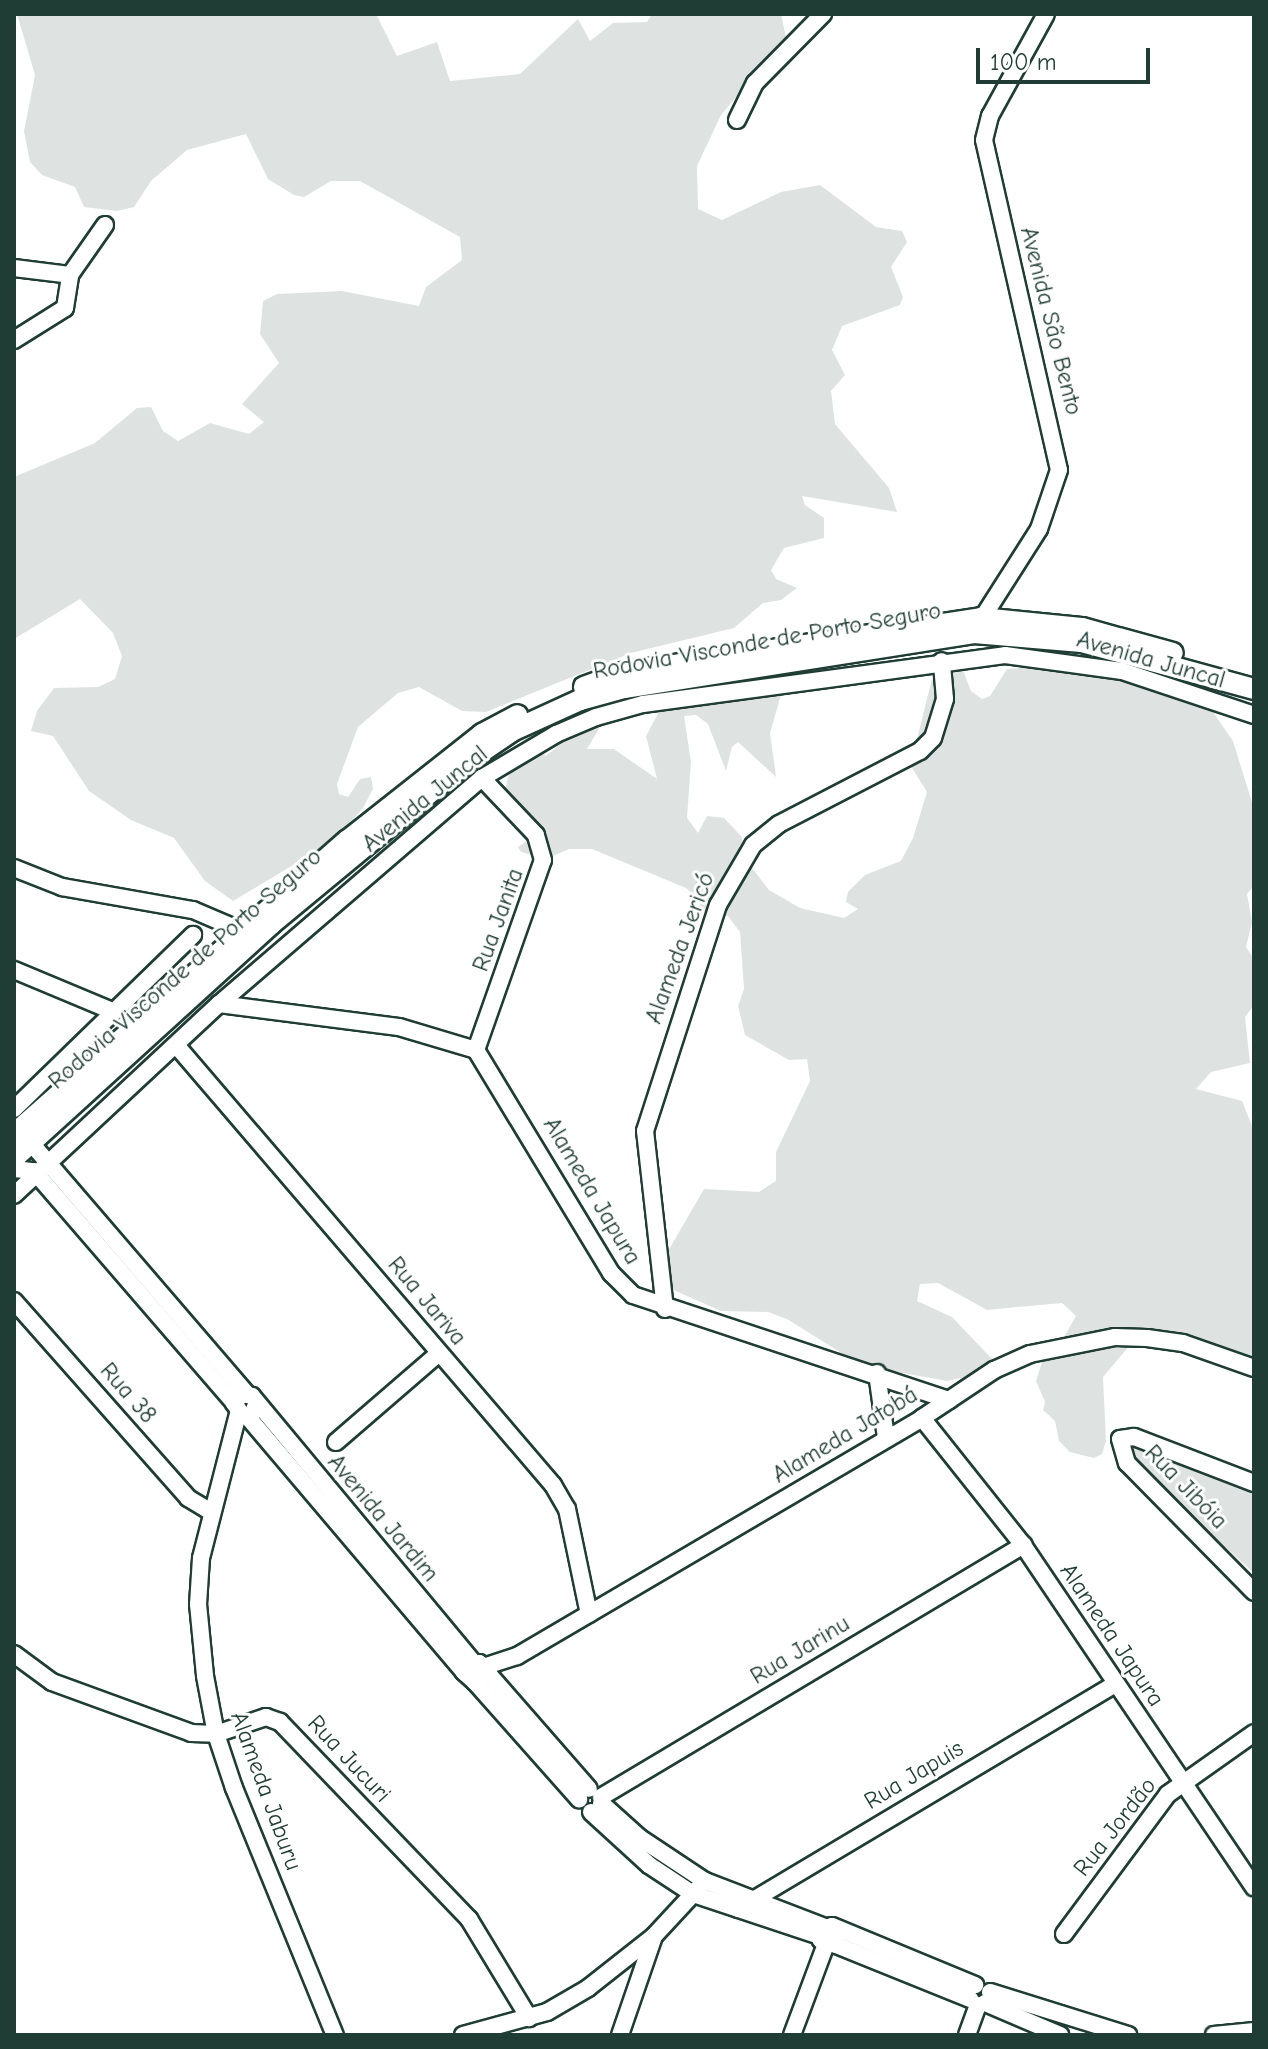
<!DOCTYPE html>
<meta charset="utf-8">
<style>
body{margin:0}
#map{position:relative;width:1268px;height:2049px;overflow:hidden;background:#fff;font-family:"Comic Neue",sans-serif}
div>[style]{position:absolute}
.green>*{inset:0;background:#dee3e2}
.roads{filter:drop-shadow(2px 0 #1f3d34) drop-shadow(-2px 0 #1f3d34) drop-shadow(0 2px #1f3d34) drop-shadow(0 -2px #1f3d34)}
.minor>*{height:16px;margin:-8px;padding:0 8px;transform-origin:8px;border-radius:8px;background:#fff}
.major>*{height:20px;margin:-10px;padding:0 10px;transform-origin:10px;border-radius:10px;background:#fff}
span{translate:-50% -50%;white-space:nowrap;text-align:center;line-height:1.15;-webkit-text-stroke:6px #fff;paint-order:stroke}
.street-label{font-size:24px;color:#1f3d34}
.frame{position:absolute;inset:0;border:16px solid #1f3d34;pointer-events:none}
.scale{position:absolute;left:976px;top:48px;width:174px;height:36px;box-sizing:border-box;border:4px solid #1f3d34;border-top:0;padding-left:10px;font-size:24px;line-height:28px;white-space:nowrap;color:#1f3d34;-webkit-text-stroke:6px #fff;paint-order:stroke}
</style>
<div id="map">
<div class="green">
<i style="clip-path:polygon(17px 14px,376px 14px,397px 56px,437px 42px,450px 81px,520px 74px,578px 19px,590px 41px,613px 23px,647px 22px,652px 14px,781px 14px,786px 37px,721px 115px,697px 166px,698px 209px,722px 220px,781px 192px,820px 185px,876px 227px,902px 231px,907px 242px,891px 267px,903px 297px,900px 305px,842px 326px,832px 350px,845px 375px,831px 391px,835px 424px,889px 488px,897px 512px,802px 496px,805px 505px,824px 518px,824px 538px,784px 548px,771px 570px,776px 579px,797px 588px,781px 600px,763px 603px,734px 628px,631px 653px,486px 712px,462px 711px,419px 687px,398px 693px,358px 727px,337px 784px,339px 794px,348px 797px,360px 779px,371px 777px,373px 789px,363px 808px,335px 840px,233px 901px,205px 881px,174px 838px,131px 820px,89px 791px,53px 736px,31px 731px,37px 711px,54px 688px,98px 687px,115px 679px,122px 656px,113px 633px,80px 599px,14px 639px,14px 477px,95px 443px,137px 408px,151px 407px,163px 431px,178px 441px,210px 423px,249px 434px,264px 422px,242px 404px,279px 363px,260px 334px,263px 301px,277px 294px,342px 291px,419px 306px,426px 287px,462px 260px,460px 237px,360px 181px,331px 181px,304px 197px,294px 195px,268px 179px,246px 134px,187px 150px,151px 181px,134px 207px,117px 211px,84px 207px,75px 187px,42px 175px,30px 162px,24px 131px,35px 75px)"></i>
<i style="clip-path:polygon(1075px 664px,1206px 702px,1233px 741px,1254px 809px,1254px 886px,1247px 894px,1252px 922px,1246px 947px,1254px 959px,1254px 1005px,1245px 1017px,1250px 1063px,1211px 1072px,1196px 1089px,1242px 1101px,1254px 1131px,1254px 1374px,1189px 1347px,1131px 1344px,1103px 1377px,1106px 1441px,1102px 1454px,1094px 1458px,1070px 1452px,1059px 1441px,1055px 1421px,1043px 1410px,1045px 1402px,1036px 1381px,1043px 1359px,1059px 1346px,1076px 1316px,1062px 1303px,987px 1310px,938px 1283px,920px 1284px,917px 1301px,952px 1317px,992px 1359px,975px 1375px,947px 1381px,892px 1371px,875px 1374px,787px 1319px,768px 1312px,721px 1311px,669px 1288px,668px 1251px,704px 1189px,759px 1192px,776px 1181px,776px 1152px,810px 1081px,807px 1059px,789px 1060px,745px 1035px,738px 1006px,744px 989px,740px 932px,728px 916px,699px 911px,700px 900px,686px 888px,592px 849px,569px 849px,546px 859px,521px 852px,518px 847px,530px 839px,503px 798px,510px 769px,539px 750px,546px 756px,578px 729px,596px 724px,600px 727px,587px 749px,614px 749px,657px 779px,646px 736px,663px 704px,775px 686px,781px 695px,770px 733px,776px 777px,738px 742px,732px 747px,726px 771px,708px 724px,696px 715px,684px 716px,691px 762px,687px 818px,698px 833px,707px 816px,724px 818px,741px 836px,752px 868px,769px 890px,800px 908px,844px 918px,858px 909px,846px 902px,848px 892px,865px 875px,901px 861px,913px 838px,927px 792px,912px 768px,913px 755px,934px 671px,961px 665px,971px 691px,982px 699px,990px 696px,1007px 669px)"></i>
<i style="clip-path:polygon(1129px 1440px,1254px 1485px,1254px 1573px,1126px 1457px)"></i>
</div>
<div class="roads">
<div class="minor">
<i style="left:737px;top:120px;width:41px;rotate:-64.1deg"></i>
<i style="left:755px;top:83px;width:97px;rotate:-45.4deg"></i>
<i style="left:14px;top:268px;width:56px;rotate:7.1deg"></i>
<i style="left:14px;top:340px;width:60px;rotate:-32.1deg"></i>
<i style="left:65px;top:308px;width:33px;rotate:-81deg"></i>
<i style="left:70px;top:275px;width:61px;rotate:-55deg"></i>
<i style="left:976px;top:628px;width:117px;rotate:-57.5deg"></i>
<i style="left:1039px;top:529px;width:62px;rotate:-71.3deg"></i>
<i style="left:1059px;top:470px;width:338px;rotate:-102.8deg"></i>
<i style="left:984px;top:140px;width:25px;rotate:-76deg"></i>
<i style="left:990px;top:116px;width:116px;rotate:-61.2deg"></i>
<i style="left:14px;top:868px;width:52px;rotate:21.6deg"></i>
<i style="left:62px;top:887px;width:133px;rotate:10deg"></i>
<i style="left:193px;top:910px;width:53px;rotate:23.2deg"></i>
<i style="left:14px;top:970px;width:106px;rotate:22.7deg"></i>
<i style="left:219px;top:1004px;width:181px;rotate:7.3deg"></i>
<i style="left:399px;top:1027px;width:80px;rotate:16.6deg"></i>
<i style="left:476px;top:1050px;width:261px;rotate:58.8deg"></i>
<i style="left:611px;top:1273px;width:31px;rotate:45deg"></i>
<i style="left:633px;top:1295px;width:333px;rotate:18.4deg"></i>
<i style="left:176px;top:1045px;width:579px;rotate:49.41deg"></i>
<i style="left:553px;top:1485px;width:28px;rotate:60deg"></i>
<i style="left:567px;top:1509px;width:107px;rotate:78.2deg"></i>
<i style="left:476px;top:1050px;width:201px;rotate:-70.6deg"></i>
<i style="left:543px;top:860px;width:26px;rotate:-106deg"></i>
<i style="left:536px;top:835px;width:79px;rotate:-133.5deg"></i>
<i style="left:14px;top:1109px;width:250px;rotate:-44.2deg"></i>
<i style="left:31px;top:1143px;width:331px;rotate:49.3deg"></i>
<i style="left:14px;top:1169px;width:20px;rotate:6deg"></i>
<i style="left:34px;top:1171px;width:306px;rotate:49.2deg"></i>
<i style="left:14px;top:1195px;width:280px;rotate:-43deg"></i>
<i style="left:219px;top:1004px;width:347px;rotate:-40.7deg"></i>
<i style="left:482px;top:778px;width:86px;rotate:-30.7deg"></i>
<i style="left:556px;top:734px;width:43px;rotate:-23deg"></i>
<i style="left:596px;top:717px;width:49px;rotate:-15.5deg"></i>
<i style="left:643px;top:704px;width:365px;rotate:-7.7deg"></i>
<i style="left:1005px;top:655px;width:118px;rotate:7.8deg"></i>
<i style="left:1122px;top:671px;width:139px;rotate:18.4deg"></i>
<i style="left:14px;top:1301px;width:263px;rotate:48.5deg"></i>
<i style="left:188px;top:1498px;width:27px;rotate:31deg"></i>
<i style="left:665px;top:1309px;width:179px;rotate:-96.4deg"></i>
<i style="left:645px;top:1131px;width:237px;rotate:-72.1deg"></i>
<i style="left:718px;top:905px;width:69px;rotate:-59.7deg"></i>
<i style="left:753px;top:845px;width:33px;rotate:-39deg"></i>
<i style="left:779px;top:824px;width:159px;rotate:-27.4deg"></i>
<i style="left:920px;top:751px;width:18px;rotate:-45deg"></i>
<i style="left:933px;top:738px;width:41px;rotate:-72.9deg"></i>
<i style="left:945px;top:699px;width:38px;rotate:-95deg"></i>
<i style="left:877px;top:1373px;width:66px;rotate:82.1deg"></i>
<i style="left:256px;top:1405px;width:10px;rotate:114deg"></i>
<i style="left:252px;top:1414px;width:9px;rotate:167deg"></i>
<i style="left:243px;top:1416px;width:16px;rotate:-125deg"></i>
<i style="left:234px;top:1403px;width:12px;rotate:-48deg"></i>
<i style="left:242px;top:1394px;width:10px;rotate:11deg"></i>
<i style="left:252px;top:1396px;width:346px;rotate:50.3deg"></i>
<i style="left:238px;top:1414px;width:149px;rotate:104.4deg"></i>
<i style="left:201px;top:1558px;width:46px;rotate:93.7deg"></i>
<i style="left:198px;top:1604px;width:72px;rotate:84.4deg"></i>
<i style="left:205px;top:1676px;width:59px;rotate:79.3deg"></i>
<i style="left:216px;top:1734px;width:57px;rotate:71.6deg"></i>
<i style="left:234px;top:1788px;width:267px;rotate:67.8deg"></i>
<i style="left:247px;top:1416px;width:336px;rotate:49.7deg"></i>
<i style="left:922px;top:1418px;width:162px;rotate:51.5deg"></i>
<i style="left:1023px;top:1545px;width:413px;rotate:56deg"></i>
<i style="left:336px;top:1442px;width:135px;rotate:-40.8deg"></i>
<i style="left:1254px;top:1483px;width:129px;rotate:-159deg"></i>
<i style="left:1134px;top:1437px;width:14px;rotate:172deg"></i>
<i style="left:1120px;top:1439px;width:25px;rotate:74deg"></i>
<i style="left:1127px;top:1463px;width:181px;rotate:45.4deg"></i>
<i style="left:14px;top:1654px;width:47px;rotate:36.4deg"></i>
<i style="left:52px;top:1682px;width:148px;rotate:20.1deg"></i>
<i style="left:191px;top:1733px;width:25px;rotate:2deg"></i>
<i style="left:216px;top:1734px;width:53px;rotate:-18.8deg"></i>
<i style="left:266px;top:1717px;width:15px;rotate:20deg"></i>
<i style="left:280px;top:1722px;width:273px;rotate:46.2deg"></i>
<i style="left:469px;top:1919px;width:116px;rotate:58.8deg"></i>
<i style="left:483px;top:1667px;width:36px;rotate:-18deg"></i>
<i style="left:517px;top:1656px;width:470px;rotate:-30.4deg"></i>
<i style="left:922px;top:1418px;width:87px;rotate:-33.7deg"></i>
<i style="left:994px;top:1370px;width:39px;rotate:-24deg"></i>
<i style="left:1030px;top:1354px;width:87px;rotate:-11.3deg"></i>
<i style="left:1115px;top:1337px;width:32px;rotate:2deg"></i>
<i style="left:1147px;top:1338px;width:36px;rotate:8deg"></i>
<i style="left:1183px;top:1343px;width:75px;rotate:19.4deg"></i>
<i style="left:484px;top:1673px;width:13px;rotate:135deg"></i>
<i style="left:475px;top:1682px;width:15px;rotate:-138deg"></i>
<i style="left:464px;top:1672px;width:10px;rotate:-66deg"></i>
<i style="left:468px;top:1663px;width:11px"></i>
<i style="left:479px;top:1663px;width:167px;rotate:48.9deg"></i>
<i style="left:475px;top:1682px;width:157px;rotate:48.4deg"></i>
<i style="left:601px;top:1797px;width:492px;rotate:-30.8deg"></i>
<i style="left:601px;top:1803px;width:52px;rotate:41.9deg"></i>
<i style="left:640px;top:1838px;width:78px;rotate:33.5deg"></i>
<i style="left:705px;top:1881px;width:129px;rotate:21deg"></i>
<i style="left:591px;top:1812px;width:79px;rotate:42.4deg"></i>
<i style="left:649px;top:1865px;width:53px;rotate:33.4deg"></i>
<i style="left:693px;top:1894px;width:134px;rotate:18.3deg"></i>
<i style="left:738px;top:1909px;width:439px;rotate:-30.8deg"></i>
<i style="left:838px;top:1931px;width:14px;rotate:107deg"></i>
<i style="left:834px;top:1944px;width:14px;rotate:-163deg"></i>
<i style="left:821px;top:1940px;width:9px;rotate:-90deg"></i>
<i style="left:821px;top:1931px;width:12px;rotate:-24deg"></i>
<i style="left:832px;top:1926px;width:155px;rotate:22.4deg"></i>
<i style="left:1064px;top:1934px;width:174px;rotate:-53.4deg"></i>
<i style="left:1168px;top:1794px;width:105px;rotate:-35.3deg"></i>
<i style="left:834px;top:1944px;width:147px;rotate:22deg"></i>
<i style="left:990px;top:1992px;width:145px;rotate:17.3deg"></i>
<i style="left:985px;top:2003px;width:82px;rotate:23.1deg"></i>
<i style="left:463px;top:2035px;width:87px;rotate:-15.3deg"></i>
<i style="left:547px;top:2012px;width:48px;rotate:-30.3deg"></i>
<i style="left:588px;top:1988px;width:84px;rotate:-38.2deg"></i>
<i style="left:654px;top:1936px;width:75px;rotate:-47.2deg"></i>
<i style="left:620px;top:2035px;width:105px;rotate:-71deg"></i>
<i style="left:792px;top:2035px;width:97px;rotate:-69.5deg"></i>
<i style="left:967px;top:2035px;width:32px;rotate:-70deg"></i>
<i style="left:1214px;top:2035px;width:40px;rotate:-5.7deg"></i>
</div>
<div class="major">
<i style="left:584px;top:687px;width:40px;rotate:-20.2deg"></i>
<i style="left:622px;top:673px;width:363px;rotate:-8.7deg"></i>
<i style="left:981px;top:618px;width:101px;rotate:5.7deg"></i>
<i style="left:1082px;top:628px;width:94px;rotate:15.4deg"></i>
<i style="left:14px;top:1134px;width:445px;rotate:-41.4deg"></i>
<i style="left:348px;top:840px;width:171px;rotate:-38.3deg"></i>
<i style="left:482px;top:734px;width:40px;rotate:-28deg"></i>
<i style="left:14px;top:1158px;width:348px;rotate:-42.3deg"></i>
<i style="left:271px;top:924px;width:256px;rotate:-39.6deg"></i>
<i style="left:468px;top:761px;width:53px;rotate:-34.3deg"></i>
<i style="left:512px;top:731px;width:75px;rotate:-24.5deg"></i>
<i style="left:580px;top:700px;width:46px;rotate:-15.3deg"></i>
<i style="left:624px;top:688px;width:354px;rotate:-8.9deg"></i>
<i style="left:974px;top:633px;width:108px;rotate:4.8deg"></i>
<i style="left:1082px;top:642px;width:178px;rotate:15.3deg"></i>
</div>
</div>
<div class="street-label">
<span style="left:1051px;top:321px;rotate:76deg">Avenida São Bento</span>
<span style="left:767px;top:641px;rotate:-10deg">Rodovia Visconde de Porto Seguro</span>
<span style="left:1151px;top:660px;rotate:16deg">Avenida Juncal</span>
<span style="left:425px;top:799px;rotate:-39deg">Avenida Juncal</span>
<span style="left:498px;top:920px;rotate:-70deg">Rua Janita</span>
<span style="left:680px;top:948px;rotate:-70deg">Alameda Jericó</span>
<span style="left:185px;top:969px;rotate:-41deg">Rodovia Visconde de Porto Seguro</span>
<span style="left:592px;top:1191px;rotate:59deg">Alameda Japura</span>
<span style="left:427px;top:1301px;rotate:50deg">Rua Jariva</span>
<span style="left:128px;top:1393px;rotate:49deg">Rua 38</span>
<span style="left:845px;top:1435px;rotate:-31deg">Alameda Jatobá</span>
<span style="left:1186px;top:1487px;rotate:46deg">Rua Jibóia</span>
<span style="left:383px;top:1518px;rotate:50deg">Avenida Jardim</span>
<span style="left:1112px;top:1635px;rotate:56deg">Alameda Japura</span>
<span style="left:800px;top:1650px;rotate:-31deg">Rua Jarinu</span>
<span style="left:349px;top:1759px;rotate:47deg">Rua Jucuri</span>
<span style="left:914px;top:1775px;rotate:-31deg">Rua Japuis</span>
<span style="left:266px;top:1791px;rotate:70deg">Alameda Jaburu</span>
<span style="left:1115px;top:1827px;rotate:-52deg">Rua Jordão</span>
</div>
<div class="frame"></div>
<div class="scale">100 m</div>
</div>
